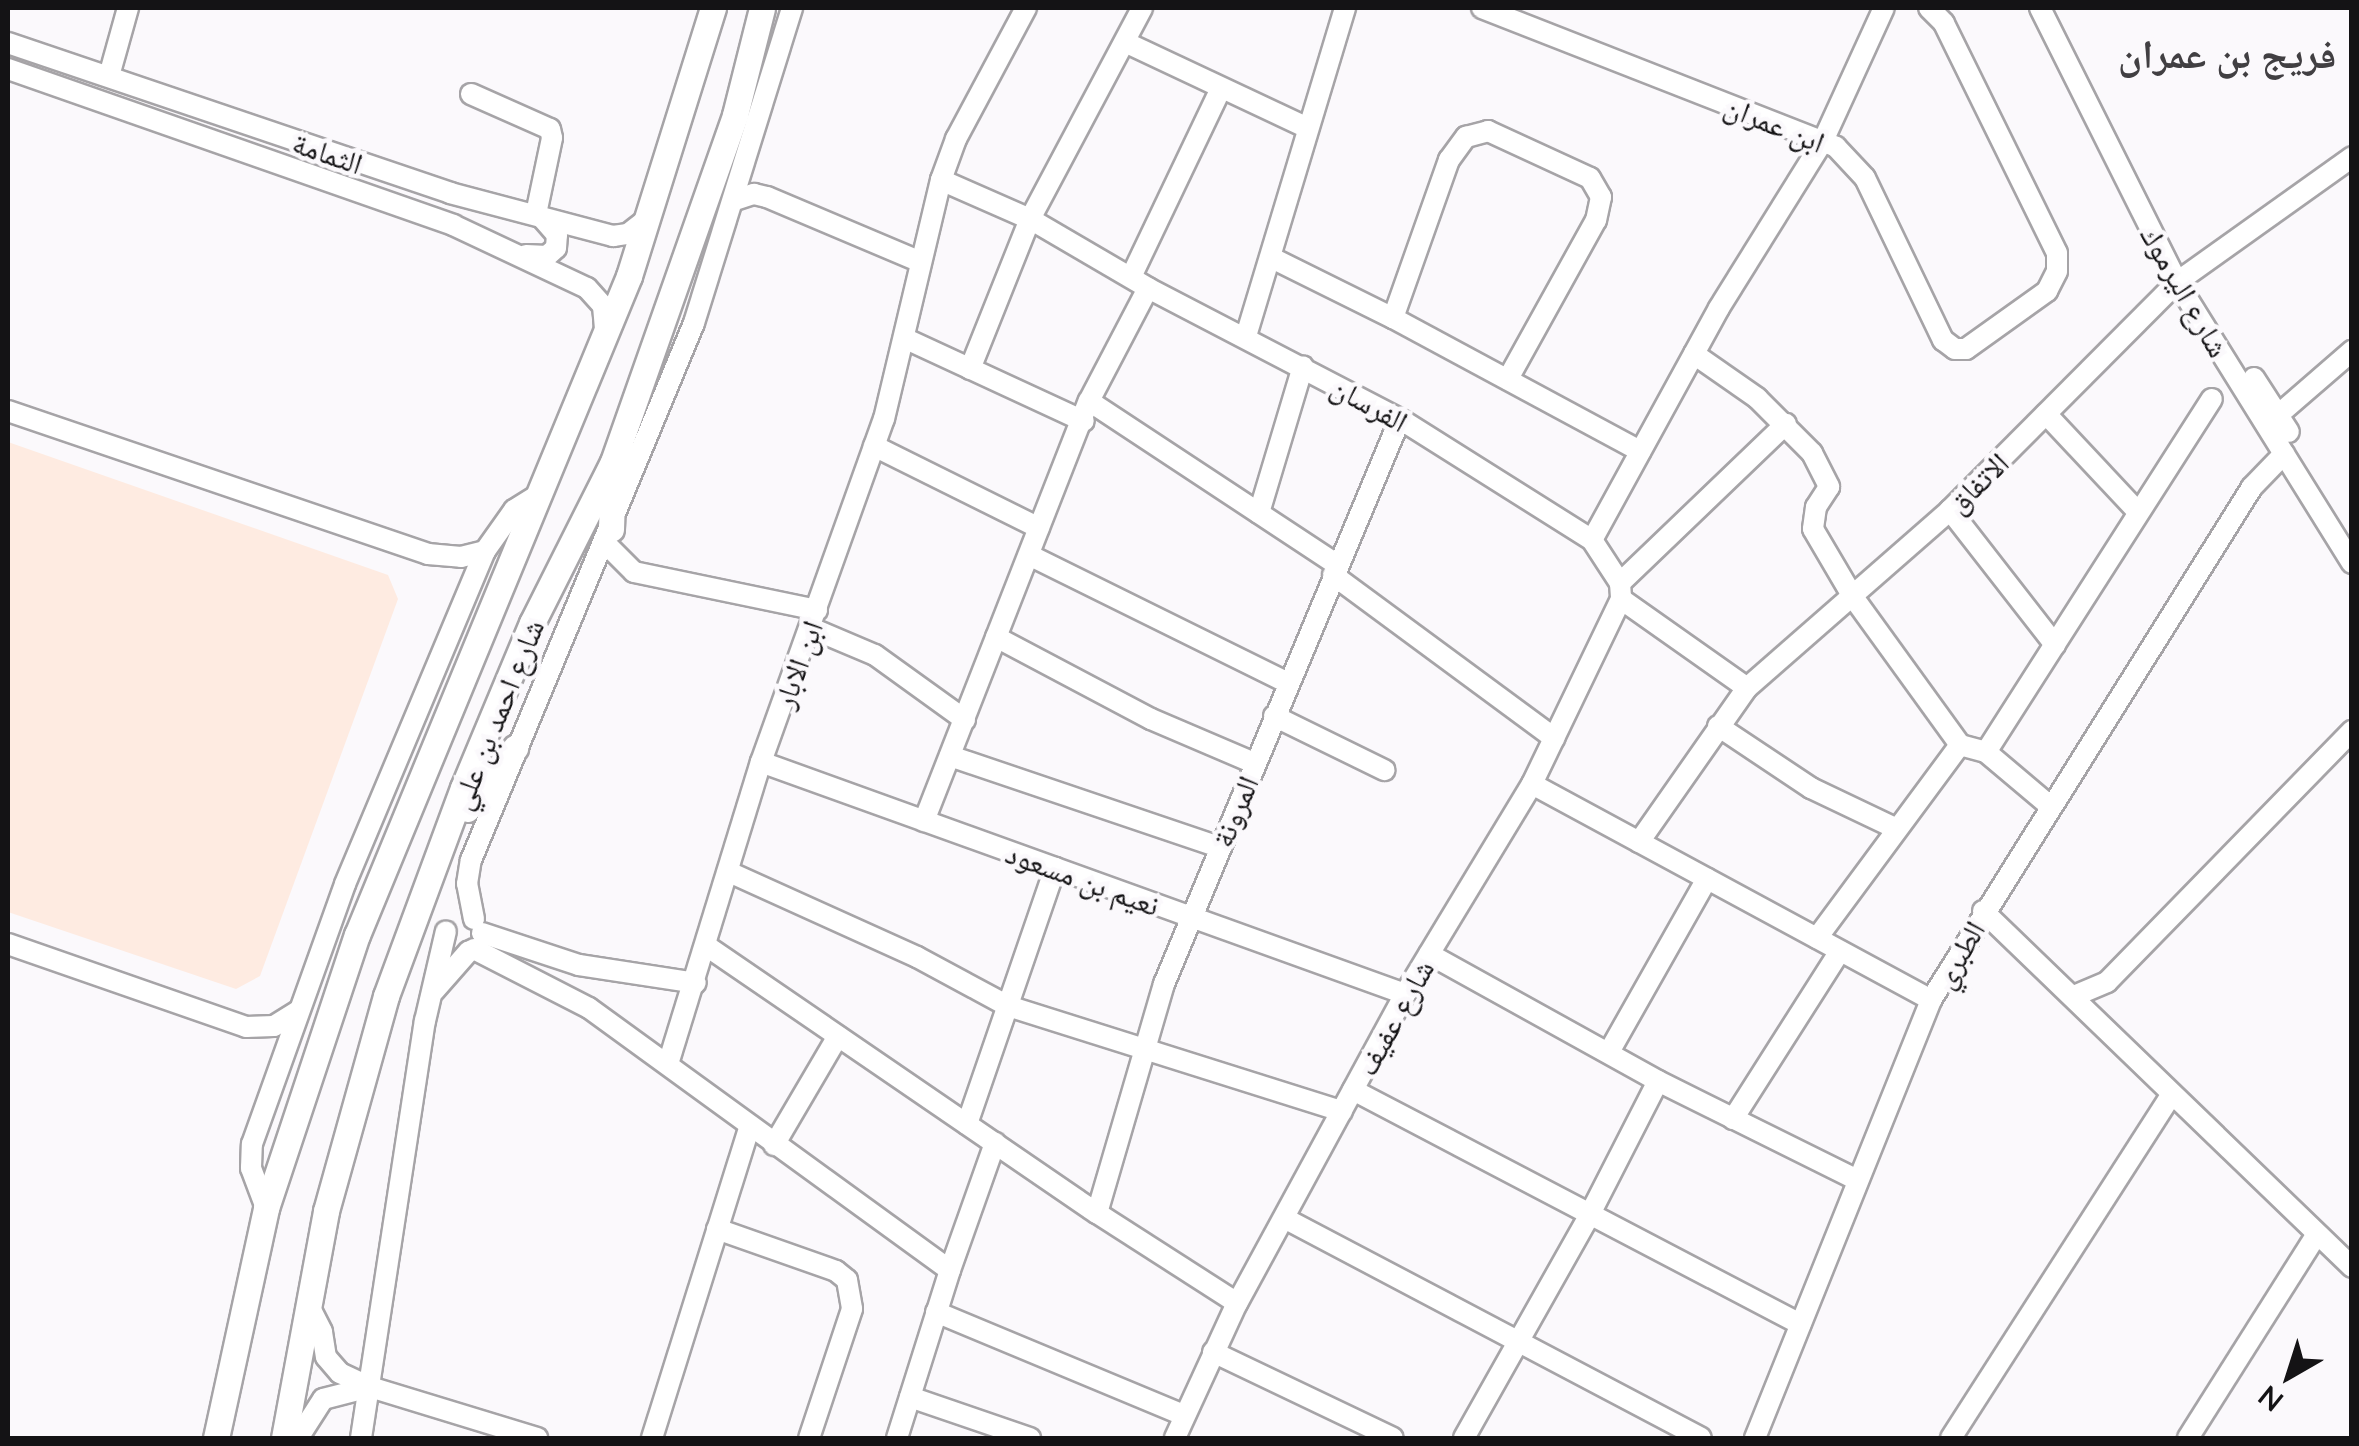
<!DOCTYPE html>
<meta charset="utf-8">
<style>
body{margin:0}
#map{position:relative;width:2359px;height:1446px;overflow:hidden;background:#fbf9fc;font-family:Lato,"Noto Naskh Arabic",sans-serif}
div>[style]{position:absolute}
.medical>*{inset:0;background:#feebe1}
.roads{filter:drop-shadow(2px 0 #a6a4a7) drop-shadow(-2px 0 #a6a4a7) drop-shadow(0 2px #a6a4a7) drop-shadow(0 -2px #a6a4a7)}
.minor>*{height:20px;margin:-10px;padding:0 10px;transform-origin:10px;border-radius:10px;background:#fff}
.major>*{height:25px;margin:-12.5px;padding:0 12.5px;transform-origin:12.5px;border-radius:12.5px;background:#fff}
span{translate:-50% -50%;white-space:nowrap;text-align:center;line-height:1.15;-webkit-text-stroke:9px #fbf9fc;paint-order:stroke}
.street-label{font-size:30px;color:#141315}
.district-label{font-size:40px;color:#413f42;font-weight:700}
.frame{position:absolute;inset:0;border:10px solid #141315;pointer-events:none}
.north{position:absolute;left:2239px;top:1326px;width:100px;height:100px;-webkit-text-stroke:8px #fbf9fc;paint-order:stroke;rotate:219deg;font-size:28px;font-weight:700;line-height:40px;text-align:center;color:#141315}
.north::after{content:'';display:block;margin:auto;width:35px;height:45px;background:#141315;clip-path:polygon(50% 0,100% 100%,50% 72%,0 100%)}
</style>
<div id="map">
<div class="medical">
<i style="clip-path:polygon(8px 442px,388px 575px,398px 599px,260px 976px,236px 989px,8px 912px)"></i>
</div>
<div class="roads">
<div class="minor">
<i style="left:1482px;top:8px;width:380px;rotate:21.4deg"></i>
<i style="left:1836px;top:147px;width:42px;rotate:46.9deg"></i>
<i style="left:1865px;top:178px;width:180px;rotate:64.3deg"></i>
<i style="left:1943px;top:340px;width:15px;rotate:37deg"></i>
<i style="left:1955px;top:349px;width:11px"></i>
<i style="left:1966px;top:349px;width:100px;rotate:-35.6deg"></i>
<i style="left:2047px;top:291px;width:22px;rotate:-63deg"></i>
<i style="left:2057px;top:271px;width:18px;rotate:-90deg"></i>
<i style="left:2057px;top:253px;width:256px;rotate:-116.2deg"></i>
<i style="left:1944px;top:23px;width:21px;rotate:-135deg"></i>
<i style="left:2040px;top:8px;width:306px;rotate:63.4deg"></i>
<i style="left:2177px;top:282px;width:331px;rotate:58.1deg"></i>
<i style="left:8px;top:43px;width:467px;rotate:18.7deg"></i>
<i style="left:450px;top:193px;width:169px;rotate:14.8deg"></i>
<i style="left:613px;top:236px;width:15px;rotate:-8deg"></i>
<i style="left:628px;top:234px;width:24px;rotate:-38deg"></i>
<i style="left:1127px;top:43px;width:200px;rotate:25.2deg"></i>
<i style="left:8px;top:69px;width:472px;rotate:19.3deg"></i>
<i style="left:453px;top:225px;width:148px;rotate:25.2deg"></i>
<i style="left:587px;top:288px;width:24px;rotate:48deg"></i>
<i style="left:603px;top:306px;width:23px;rotate:85deg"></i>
<i style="left:109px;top:76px;width:71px;rotate:-74.4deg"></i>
<i style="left:471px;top:94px;width:86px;rotate:23.9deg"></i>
<i style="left:550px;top:129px;width:9px;rotate:77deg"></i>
<i style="left:552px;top:138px;width:78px;rotate:101.9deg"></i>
<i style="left:941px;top:180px;width:97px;rotate:23.7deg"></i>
<i style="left:1030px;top:219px;width:137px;rotate:30.3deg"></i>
<i style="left:1148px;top:288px;width:284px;rotate:27.5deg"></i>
<i style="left:1400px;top:419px;width:227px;rotate:32.2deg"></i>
<i style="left:1592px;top:540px;width:51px;rotate:56.9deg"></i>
<i style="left:1620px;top:583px;width:16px;rotate:86deg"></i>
<i style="left:1621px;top:599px;width:205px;rotate:115.7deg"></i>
<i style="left:1532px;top:784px;width:245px;rotate:121.2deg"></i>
<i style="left:1405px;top:994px;width:352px;rotate:118.5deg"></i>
<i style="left:1237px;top:1303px;width:149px;rotate:114.7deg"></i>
<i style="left:735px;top:200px;width:20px;rotate:-18deg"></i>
<i style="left:754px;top:194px;width:13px;rotate:13deg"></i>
<i style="left:767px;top:197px;width:167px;rotate:22.9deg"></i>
<i style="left:526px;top:255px;width:21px;rotate:3deg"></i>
<i style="left:547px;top:256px;width:12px;rotate:-42deg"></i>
<i style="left:556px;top:248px;width:13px;rotate:-86deg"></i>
<i style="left:557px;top:235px;width:23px;rotate:-131deg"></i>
<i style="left:1272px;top:258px;width:135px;rotate:26.4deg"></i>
<i style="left:1393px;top:318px;width:281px;rotate:28.3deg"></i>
<i style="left:1131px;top:277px;width:209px;rotate:-64.5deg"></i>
<i style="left:1393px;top:318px;width:168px;rotate:-70.5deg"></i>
<i style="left:1449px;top:160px;width:29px;rotate:-54deg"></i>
<i style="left:1466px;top:137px;width:23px;rotate:-15deg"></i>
<i style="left:1488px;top:131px;width:112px;rotate:24.7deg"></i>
<i style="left:1590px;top:178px;width:22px;rotate:60deg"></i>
<i style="left:1601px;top:197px;width:24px;rotate:102deg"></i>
<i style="left:1596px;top:220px;width:182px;rotate:119deg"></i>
<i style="left:1246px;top:336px;width:343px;rotate:-73.2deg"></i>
<i style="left:904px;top:338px;width:198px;rotate:24.8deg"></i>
<i style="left:1694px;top:354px;width:77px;rotate:34.9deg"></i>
<i style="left:1757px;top:398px;width:78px;rotate:45deg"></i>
<i style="left:1812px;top:453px;width:38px;rotate:63deg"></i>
<i style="left:1829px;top:487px;width:24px;rotate:123deg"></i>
<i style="left:1816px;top:507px;width:22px;rotate:98deg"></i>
<i style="left:1813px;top:529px;width:79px;rotate:59.5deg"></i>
<i style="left:1853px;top:597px;width:183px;rotate:54.1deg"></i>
<i style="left:970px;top:369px;width:162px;rotate:-68.2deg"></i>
<i style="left:1030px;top:219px;width:239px;rotate:-62deg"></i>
<i style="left:2254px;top:378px;width:64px;rotate:57.1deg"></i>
<i style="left:1089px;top:401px;width:298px;rotate:33.4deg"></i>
<i style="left:8px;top:411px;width:444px;rotate:18.8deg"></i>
<i style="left:428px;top:554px;width:33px;rotate:5deg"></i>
<i style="left:461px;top:557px;width:25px;rotate:-14deg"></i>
<i style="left:2046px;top:414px;width:133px;rotate:46.8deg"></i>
<i style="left:2278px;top:415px;width:98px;rotate:-40.9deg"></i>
<i style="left:874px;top:446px;width:184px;rotate:26.4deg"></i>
<i style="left:1950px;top:510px;width:171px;rotate:52.1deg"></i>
<i style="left:1259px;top:513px;width:153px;rotate:-73.3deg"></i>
<i style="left:1592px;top:540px;width:264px;rotate:-61.3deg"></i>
<i style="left:1719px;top:308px;width:197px;rotate:-58.1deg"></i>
<i style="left:1823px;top:141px;width:146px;rotate:-65.4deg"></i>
<i style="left:605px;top:543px;width:41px;rotate:45deg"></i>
<i style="left:634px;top:572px;width:187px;rotate:11.7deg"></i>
<i style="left:1029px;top:555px;width:289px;rotate:26.3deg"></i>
<i style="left:1333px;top:575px;width:275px;rotate:36.4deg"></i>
<i style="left:1620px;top:583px;width:230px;rotate:-43.8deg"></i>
<i style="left:1621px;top:599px;width:154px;rotate:35.2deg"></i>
<i style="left:811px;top:628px;width:69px;rotate:22.9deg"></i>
<i style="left:875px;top:655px;width:111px;rotate:35.8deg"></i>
<i style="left:996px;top:637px;width:175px;rotate:27.9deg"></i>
<i style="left:1151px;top:719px;width:112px;rotate:23.1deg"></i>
<i style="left:1274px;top:716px;width:123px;rotate:26.1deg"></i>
<i style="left:1718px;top:726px;width:112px;rotate:33.7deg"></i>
<i style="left:1811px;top:788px;width:93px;rotate:25.5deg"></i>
<i style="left:1986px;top:752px;width:419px;rotate:-57.4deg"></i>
<i style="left:950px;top:756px;width:284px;rotate:18.7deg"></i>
<i style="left:761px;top:762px;width:685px;rotate:19.81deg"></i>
<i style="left:1532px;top:784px;width:454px;rotate:28.4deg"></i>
<i style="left:924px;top:821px;width:451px;rotate:-68.6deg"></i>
<i style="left:1089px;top:401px;width:127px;rotate:-62.4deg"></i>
<i style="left:1639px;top:842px;width:188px;rotate:-55deg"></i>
<i style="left:1747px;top:688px;width:270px;rotate:-41.2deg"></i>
<i style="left:1950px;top:510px;width:322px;rotate:-45.1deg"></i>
<i style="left:2177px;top:282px;width:215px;rotate:-35.5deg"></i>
<i style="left:729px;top:872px;width:206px;rotate:24.3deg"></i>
<i style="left:917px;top:957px;width:103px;rotate:28.3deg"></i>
<i style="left:1008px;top:1006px;width:350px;rotate:17.5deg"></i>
<i style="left:1983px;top:911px;width:513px;rotate:43.97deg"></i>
<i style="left:474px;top:919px;width:36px;rotate:-101deg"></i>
<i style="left:467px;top:884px;width:24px;rotate:-81deg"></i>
<i style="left:471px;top:860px;width:581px;rotate:-67.45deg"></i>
<i style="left:694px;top:323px;width:330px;rotate:-72.7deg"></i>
<i style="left:482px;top:933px;width:102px;rotate:18.3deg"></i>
<i style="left:579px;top:965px;width:118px;rotate:8.7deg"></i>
<i style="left:1817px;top:938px;width:240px;rotate:-53.5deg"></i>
<i style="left:1960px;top:745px;width:27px;rotate:15deg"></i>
<i style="left:1986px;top:752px;width:84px;rotate:40.2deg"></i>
<i style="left:8px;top:944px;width:252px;rotate:19.2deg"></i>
<i style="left:246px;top:1027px;width:28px;rotate:-2deg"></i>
<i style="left:274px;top:1026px;width:28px;rotate:-32deg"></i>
<i style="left:708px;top:947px;width:471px;rotate:34.4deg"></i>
<i style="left:1097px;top:1213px;width:166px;rotate:32.7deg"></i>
<i style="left:474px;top:949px;width:129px;rotate:27.2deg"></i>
<i style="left:589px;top:1008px;width:446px;rotate:36deg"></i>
<i style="left:1429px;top:954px;width:262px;rotate:29deg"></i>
<i style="left:1658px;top:1081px;width:222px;rotate:26.4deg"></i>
<i style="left:434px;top:991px;width:53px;rotate:-48.8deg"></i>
<i style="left:2074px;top:996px;width:36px;rotate:-23deg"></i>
<i style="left:2107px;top:982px;width:351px;rotate:-45.7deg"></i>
<i style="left:1609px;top:1052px;width:199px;rotate:-60.5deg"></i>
<i style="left:668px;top:1064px;width:316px;rotate:-72.9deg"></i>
<i style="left:761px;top:762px;width:364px;rotate:-70.3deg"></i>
<i style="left:884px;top:419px;width:246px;rotate:-76.6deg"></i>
<i style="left:941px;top:180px;width:44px;rotate:-69.9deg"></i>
<i style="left:956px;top:139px;width:149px;rotate:-61.9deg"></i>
<i style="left:1353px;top:1090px;width:505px;rotate:27.63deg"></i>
<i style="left:1733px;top:1119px;width:199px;rotate:-57.5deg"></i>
<i style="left:967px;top:1124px;width:271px;rotate:-71deg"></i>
<i style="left:774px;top:1145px;width:126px;rotate:-59.6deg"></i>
<i style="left:266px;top:1208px;width:43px;rotate:-110.6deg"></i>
<i style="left:251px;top:1168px;width:24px;rotate:-88deg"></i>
<i style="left:252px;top:1144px;width:276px;rotate:-70.3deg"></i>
<i style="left:345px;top:884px;width:361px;rotate:-67.2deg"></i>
<i style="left:485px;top:551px;width:50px;rotate:-54.7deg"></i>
<i style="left:514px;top:510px;width:26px;rotate:-32deg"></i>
<i style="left:1097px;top:1213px;width:239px;rotate:-73.7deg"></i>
<i style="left:1164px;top:984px;width:612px;rotate:-67.33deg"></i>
<i style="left:1284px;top:1218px;width:471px;rotate:27.8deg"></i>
<i style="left:717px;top:1229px;width:126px;rotate:19.4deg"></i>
<i style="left:836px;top:1271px;width:14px;rotate:39deg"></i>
<i style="left:847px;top:1280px;width:29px;rotate:80deg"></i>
<i style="left:852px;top:1309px;width:136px;rotate:108.4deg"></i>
<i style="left:308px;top:1304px;width:31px;rotate:63deg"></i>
<i style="left:322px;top:1332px;width:25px;rotate:81deg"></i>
<i style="left:326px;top:1357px;width:21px;rotate:49deg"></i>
<i style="left:340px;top:1373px;width:33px;rotate:25deg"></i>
<i style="left:370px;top:1387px;width:175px;rotate:17deg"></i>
<i style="left:936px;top:1312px;width:268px;rotate:22.6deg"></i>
<i style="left:1213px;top:1352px;width:199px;rotate:25.5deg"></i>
<i style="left:910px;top:1397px;width:127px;rotate:18.9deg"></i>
<i style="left:298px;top:1438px;width:46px;rotate:-57.3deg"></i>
<i style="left:323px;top:1399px;width:49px;rotate:-14.3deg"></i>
<i style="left:361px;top:1438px;width:422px;rotate:-81.3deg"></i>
<i style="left:425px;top:1021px;width:92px;rotate:-76.9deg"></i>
<i style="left:652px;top:1438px;width:327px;rotate:-72.6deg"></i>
<i style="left:897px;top:1438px;width:176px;rotate:-72.5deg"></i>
<i style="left:950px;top:1270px;width:135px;rotate:-70.5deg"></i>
<i style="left:1464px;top:1438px;width:257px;rotate:-60.6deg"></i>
<i style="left:1590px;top:1214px;width:149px;rotate:-62.9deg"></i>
<i style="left:1755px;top:1438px;width:472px;rotate:-68.1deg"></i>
<i style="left:1931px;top:1000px;width:605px;rotate:-57.96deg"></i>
<i style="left:2252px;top:487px;width:46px;rotate:-45.9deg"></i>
<i style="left:1951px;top:1438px;width:407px;rotate:-57.3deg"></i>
<i style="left:2188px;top:1438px;width:241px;rotate:-57.7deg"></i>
</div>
<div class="major">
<i style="left:611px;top:529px;width:65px;rotate:-88.2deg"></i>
<i style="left:467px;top:809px;width:78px;rotate:-51.8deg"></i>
<i style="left:216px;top:1438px;width:235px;rotate:-77.7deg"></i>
<i style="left:266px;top:1208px;width:288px;rotate:-71.6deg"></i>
<i style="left:357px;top:935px;width:713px;rotate:-67.57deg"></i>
<i style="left:629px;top:276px;width:281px;rotate:-72.6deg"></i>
<i style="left:284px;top:1438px;width:231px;rotate:-79.5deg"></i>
<i style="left:326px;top:1211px;width:223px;rotate:-74.4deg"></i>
<i style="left:386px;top:996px;width:222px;rotate:-69.7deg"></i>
<i style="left:463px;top:788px;width:179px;rotate:-67.3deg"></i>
<i style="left:532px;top:623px;width:180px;rotate:-63.3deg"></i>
<i style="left:613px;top:462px;width:368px;rotate:-70.6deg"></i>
<i style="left:735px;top:115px;width:110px;rotate:-75.8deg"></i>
</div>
</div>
<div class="street-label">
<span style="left:1775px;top:123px;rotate:22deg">ابن عمران</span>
<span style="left:328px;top:152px;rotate:19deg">الثمامة</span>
<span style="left:2186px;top:291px;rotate:60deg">شارع اليرموك</span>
<span style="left:1370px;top:403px;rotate:29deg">الفرسان</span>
<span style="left:1977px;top:482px;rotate:-44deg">الاتفاق</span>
<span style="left:797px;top:664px;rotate:-70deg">ابن الابار</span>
<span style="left:496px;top:714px;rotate:-68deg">شارع احمد بن علي</span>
<span style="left:1234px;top:811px;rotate:-67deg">المرونة</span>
<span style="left:1083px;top:878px;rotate:20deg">نعيم بن مسعود</span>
<span style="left:1958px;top:954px;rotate:-60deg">الطبري</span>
<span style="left:1394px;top:1017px;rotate:-61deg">شارع عفيف</span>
</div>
<div class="district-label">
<span style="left:2227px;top:53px">فريج بن عمران</span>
</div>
<div class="frame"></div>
<div class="north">N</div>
</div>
